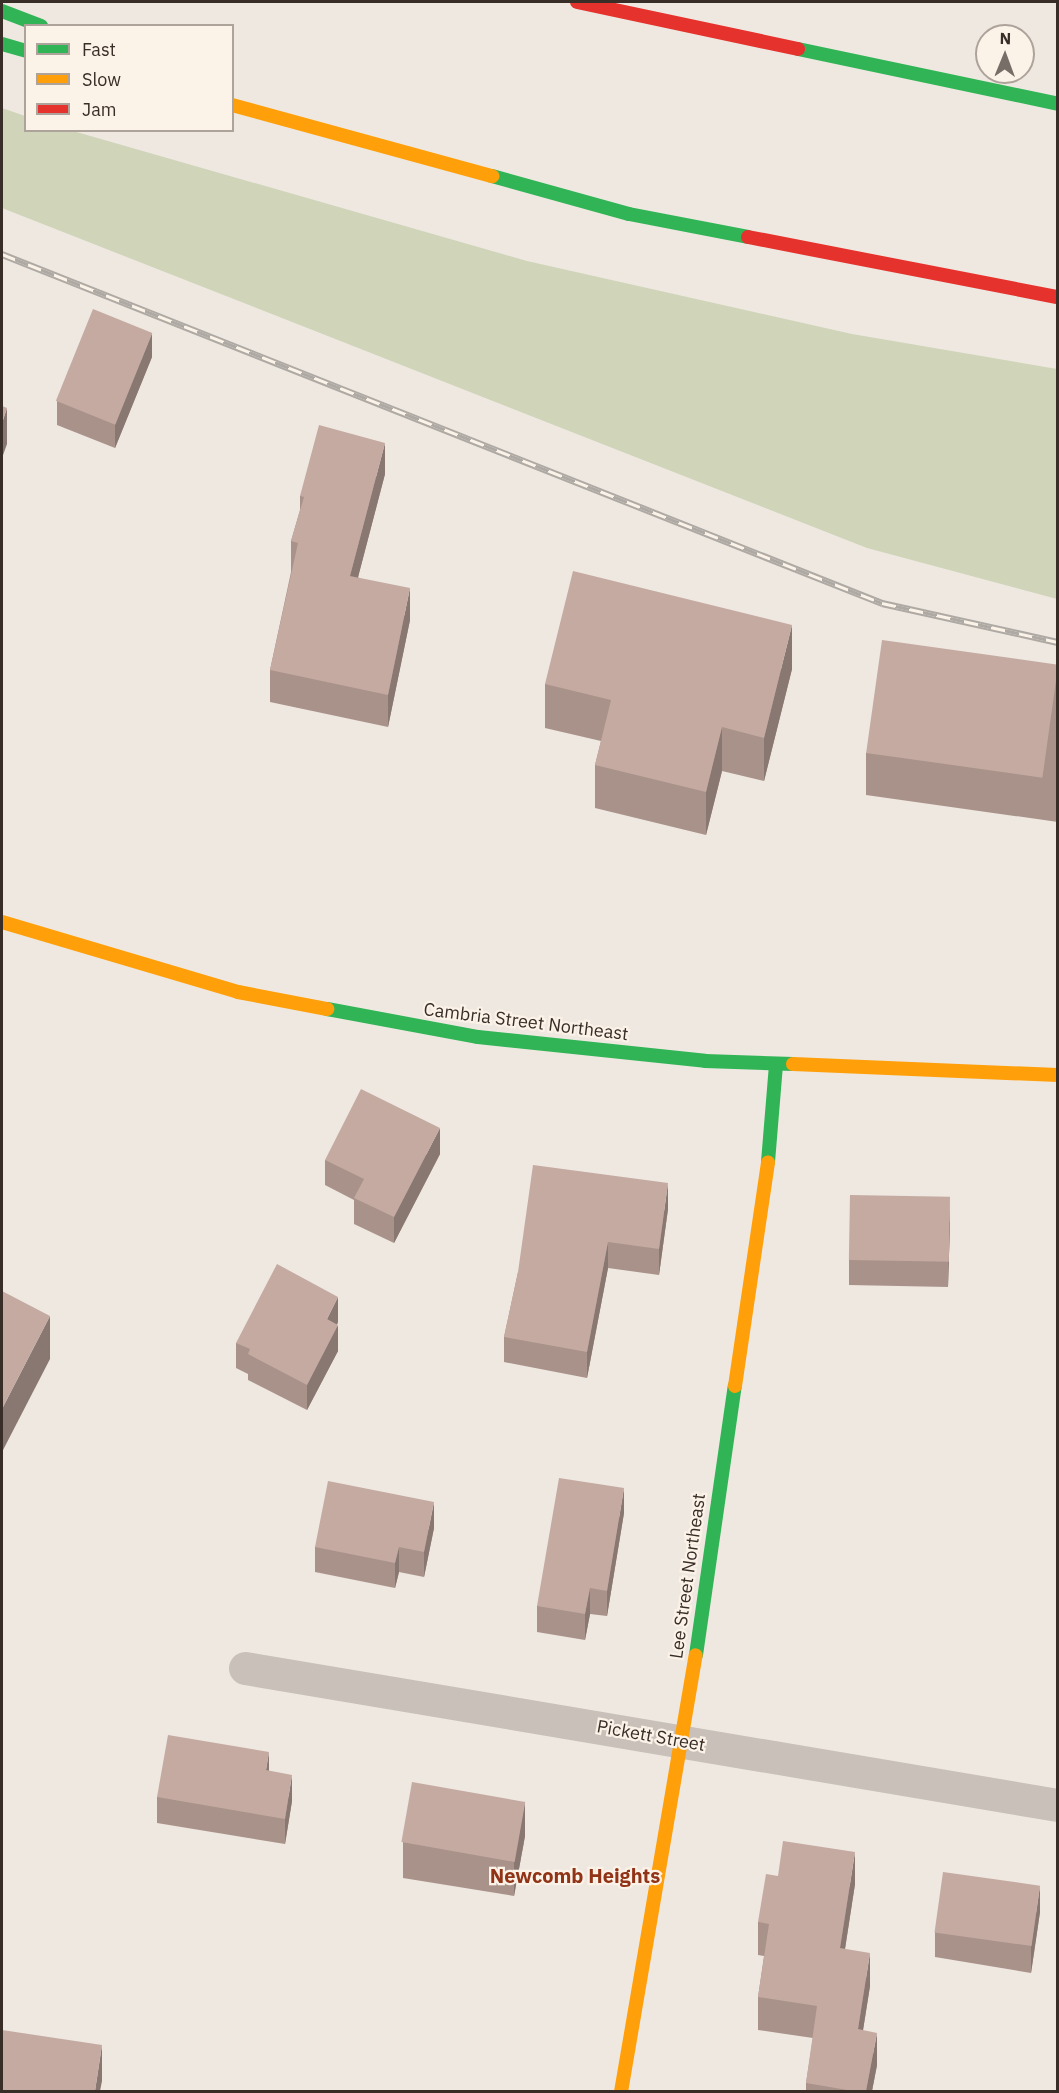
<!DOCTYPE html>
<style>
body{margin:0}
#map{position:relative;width:1059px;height:2093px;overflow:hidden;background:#eee8e1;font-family:"IBM Plex Sans",sans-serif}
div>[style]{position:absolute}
.green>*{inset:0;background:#d0d5b9}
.street>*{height:33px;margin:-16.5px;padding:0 16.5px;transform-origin:16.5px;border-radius:16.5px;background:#c8c0b9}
.fast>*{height:14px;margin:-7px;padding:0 7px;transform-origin:7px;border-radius:7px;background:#30b455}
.slow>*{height:14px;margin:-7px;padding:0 7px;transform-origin:7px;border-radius:7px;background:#ff9f0a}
.jam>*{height:14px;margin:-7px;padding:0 7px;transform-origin:7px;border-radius:7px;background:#e5322d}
.rail>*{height:7px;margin-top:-3.5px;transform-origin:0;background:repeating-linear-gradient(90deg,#fbf2e8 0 14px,#afa9a4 0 28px);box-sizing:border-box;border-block:2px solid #afa9a4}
.wall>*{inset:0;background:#a9928a}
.shaded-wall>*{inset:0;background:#897771}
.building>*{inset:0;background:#c4aaa1;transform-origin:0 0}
span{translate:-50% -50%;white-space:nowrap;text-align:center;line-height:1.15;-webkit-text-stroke:4.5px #fbf2e8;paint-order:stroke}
.street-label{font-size:18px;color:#392d27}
.neighbourhood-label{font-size:20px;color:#903317;font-weight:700}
.frame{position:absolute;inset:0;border:3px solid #392d27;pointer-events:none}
.legend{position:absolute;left:24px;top:24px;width:210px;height:108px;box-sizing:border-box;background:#fbf2e8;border:2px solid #ada39b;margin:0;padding:8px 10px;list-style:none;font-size:18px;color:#392d27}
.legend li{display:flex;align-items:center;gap:12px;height:30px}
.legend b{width:30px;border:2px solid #ada39b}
.north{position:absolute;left:975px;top:24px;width:60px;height:60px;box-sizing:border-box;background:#fbf2e8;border:2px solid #ada39b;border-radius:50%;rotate:1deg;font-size:16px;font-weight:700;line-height:24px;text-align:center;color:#392d27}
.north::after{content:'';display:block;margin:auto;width:21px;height:27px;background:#786e68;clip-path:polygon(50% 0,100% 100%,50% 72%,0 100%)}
</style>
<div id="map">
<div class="green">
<i style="clip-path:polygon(2px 108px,25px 116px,26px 130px,73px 131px,527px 261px,852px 334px,1057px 369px,1057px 599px,867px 548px,2px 208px)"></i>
</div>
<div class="street">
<i style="left:245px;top:1668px;width:824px;rotate:9.57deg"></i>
</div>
<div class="fast">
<i style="left:2px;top:11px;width:42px;rotate:21deg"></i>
<i style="left:2px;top:44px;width:25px;rotate:16deg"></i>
<i style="left:798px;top:49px;width:266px;rotate:11.9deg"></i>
<i style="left:492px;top:176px;width:142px;rotate:15.5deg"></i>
<i style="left:629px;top:214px;width:121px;rotate:10.9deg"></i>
<i style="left:327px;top:1009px;width:154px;rotate:10.5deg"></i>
<i style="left:478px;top:1037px;width:228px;rotate:6deg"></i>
<i style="left:705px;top:1061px;width:88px;rotate:2deg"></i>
<i style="left:768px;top:1162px;width:98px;rotate:-85.3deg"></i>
<i style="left:696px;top:1655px;width:272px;rotate:-81.8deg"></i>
</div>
<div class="slow">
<i style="left:232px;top:105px;width:270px;rotate:15.3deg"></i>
<i style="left:2px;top:922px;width:246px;rotate:16.5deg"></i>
<i style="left:238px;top:992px;width:91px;rotate:10.8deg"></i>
<i style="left:793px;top:1064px;width:265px;rotate:2.4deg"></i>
<i style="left:735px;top:1386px;width:226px;rotate:-81.6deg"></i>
<i style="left:621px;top:2092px;width:443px;rotate:-80.3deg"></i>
</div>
<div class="jam">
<i style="left:577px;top:2px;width:226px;rotate:12deg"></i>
<i style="left:748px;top:237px;width:316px;rotate:11deg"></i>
</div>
<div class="rail">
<i style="left:2px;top:254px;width:947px;rotate:21.63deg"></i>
<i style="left:882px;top:603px;width:180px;rotate:12.5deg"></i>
</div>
<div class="wall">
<i style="clip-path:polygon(152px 357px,115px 448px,57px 425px,57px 401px)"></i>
<i style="clip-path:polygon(385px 474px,358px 577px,410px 620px,388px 727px,270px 702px,270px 670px,291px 572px,291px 541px,300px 510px,300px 496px)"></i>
<i style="clip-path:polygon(1058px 664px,1058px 822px,866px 795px,866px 753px)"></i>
<i style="clip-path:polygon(792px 669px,764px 781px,722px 771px,706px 835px,595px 808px,595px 765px,601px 741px,545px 728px,545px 684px)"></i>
<i style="clip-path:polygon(440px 1154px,394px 1243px,354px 1224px,354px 1200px,325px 1185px,325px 1160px)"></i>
<i style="clip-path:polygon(668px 1209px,659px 1275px,608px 1268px,587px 1378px,504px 1362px,504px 1337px,518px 1272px)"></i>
<i style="clip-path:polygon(950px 1222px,948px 1287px,849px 1285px,849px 1260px)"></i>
<i style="clip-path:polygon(338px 1322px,337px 1325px,338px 1351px,307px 1410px,248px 1380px,248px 1374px,236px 1368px,236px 1343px)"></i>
<i style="clip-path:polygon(624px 1513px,607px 1616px,590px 1614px,585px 1640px,537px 1632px,537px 1606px)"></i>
<i style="clip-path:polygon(434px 1528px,424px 1577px,399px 1572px,395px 1588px,315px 1572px,315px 1547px)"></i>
<i style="clip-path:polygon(269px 1771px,292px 1801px,285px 1844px,157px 1823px,157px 1797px)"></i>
<i style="clip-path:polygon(525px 1836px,514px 1896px,403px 1878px,403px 1842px)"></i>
<i style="clip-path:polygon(855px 1884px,845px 1949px,870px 1986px,863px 2030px,877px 2065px,872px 2091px,806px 2091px,806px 2083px,813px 2038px,758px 2030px,758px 1997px,764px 1956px,758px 1955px,758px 1922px)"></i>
<i style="clip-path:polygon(1040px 1912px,1031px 1973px,935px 1957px,935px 1932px)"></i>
</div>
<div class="shaded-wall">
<i style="clip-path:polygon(152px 333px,152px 357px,115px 448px,115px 424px)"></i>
<i style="clip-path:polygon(7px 408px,7px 444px,2px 458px,2px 423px)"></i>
<i style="clip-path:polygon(385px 443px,385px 474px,350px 608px,350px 576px)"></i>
<i style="clip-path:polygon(410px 588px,410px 620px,388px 727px,388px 695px)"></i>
<i style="clip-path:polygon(792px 625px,792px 669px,764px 781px,764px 738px)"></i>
<i style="clip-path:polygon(722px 727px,722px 771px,706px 835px,706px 792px)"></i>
<i style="clip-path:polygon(440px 1128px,440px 1154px,394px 1243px,394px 1217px)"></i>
<i style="clip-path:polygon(668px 1183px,668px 1209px,659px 1275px,659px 1249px)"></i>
<i style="clip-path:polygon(950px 1197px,950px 1222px,948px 1287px,948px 1262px)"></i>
<i style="clip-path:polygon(608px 1242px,608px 1268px,587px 1378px,587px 1352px)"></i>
<i style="clip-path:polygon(338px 1297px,338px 1322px,327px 1345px,327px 1319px)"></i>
<i style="clip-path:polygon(50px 1316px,50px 1359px,2px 1452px,2px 1409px)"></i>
<i style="clip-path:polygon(338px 1325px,338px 1351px,307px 1410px,307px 1385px)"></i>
<i style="clip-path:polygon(624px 1488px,624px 1513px,607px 1616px,607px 1591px)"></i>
<i style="clip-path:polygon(434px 1502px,434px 1528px,424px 1577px,424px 1552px)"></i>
<i style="clip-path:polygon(399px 1547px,399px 1572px,395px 1588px,395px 1563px)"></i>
<i style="clip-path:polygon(590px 1588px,590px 1614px,585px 1640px,585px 1614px)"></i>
<i style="clip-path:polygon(269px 1752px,269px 1777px,266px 1770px)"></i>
<i style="clip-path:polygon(292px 1775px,292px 1801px,285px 1844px,285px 1819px)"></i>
<i style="clip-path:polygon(525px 1801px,525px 1836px,514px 1896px,514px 1861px)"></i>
<i style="clip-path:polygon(855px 1852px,855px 1884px,840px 1981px,840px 1948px)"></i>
<i style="clip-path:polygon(1040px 1886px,1040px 1912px,1031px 1973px,1031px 1947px)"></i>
<i style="clip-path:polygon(870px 1953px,870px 1986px,858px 2062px,858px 2029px)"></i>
<i style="clip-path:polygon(877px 2033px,877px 2065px,872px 2091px,866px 2091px)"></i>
<i style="clip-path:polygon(102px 2045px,102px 2081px,100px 2091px,95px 2091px)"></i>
</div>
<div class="building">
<i style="left:93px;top:309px;width:64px;height:99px;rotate:22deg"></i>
<i style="clip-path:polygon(2px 406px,7px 408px,2px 423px)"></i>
<i style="clip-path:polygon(319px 425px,385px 443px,350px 576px,410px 588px,388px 695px,270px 670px,298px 543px,291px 541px,304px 497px,300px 496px)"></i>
<i style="clip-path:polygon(573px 571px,792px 625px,764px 738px,722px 727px,706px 792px,595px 765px,611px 700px,545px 684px)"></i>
<i style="left:882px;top:640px;width:178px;height:114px;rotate:8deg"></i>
<i style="clip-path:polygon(361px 1089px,440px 1128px,394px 1217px,354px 1198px,364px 1179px,325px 1160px)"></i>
<i style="clip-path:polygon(533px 1165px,668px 1183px,659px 1249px,608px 1242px,587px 1352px,504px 1337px,518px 1272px)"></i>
<i style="left:850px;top:1195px;width:100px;height:65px;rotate:1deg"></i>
<i style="clip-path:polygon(277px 1264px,338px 1297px,327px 1319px,338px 1325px,307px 1385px,248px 1354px,250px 1349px,236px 1343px)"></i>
<i style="clip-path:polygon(2px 1291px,50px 1316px,2px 1409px)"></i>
<i style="clip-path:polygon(559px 1478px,624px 1488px,607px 1591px,590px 1588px,585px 1614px,537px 1606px)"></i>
<i style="clip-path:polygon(328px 1481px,434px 1502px,424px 1552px,399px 1547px,395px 1563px,315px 1547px)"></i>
<i style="clip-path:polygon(168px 1735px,269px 1752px,266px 1770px,292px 1775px,285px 1819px,157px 1797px)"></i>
<i style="left:412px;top:1782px;width:115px;height:61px;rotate:10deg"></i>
<i style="clip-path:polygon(783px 1841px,855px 1852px,840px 1948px,870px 1953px,858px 2029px,877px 2033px,866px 2091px,853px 2091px,806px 2083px,817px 2006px,758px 1997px,769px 1924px,758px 1922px,766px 1874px,778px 1876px)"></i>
<i style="left:943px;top:1872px;width:98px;height:61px;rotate:8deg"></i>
<i style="clip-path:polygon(2px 2030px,102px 2045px,95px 2091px,2px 2091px)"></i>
</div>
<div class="street-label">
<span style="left:526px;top:1022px;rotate:7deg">Cambria Street Northeast</span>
<span style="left:688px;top:1576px;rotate:-82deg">Lee Street Northeast</span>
<span style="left:651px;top:1736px;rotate:10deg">Pickett Street</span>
</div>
<div class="neighbourhood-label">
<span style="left:575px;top:1875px">Newcomb Heights</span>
</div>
<div class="frame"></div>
<ul class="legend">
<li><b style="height:8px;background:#30b455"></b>Fast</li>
<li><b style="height:8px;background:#ff9f0a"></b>Slow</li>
<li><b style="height:8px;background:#e5322d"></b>Jam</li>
</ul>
<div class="north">N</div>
</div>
